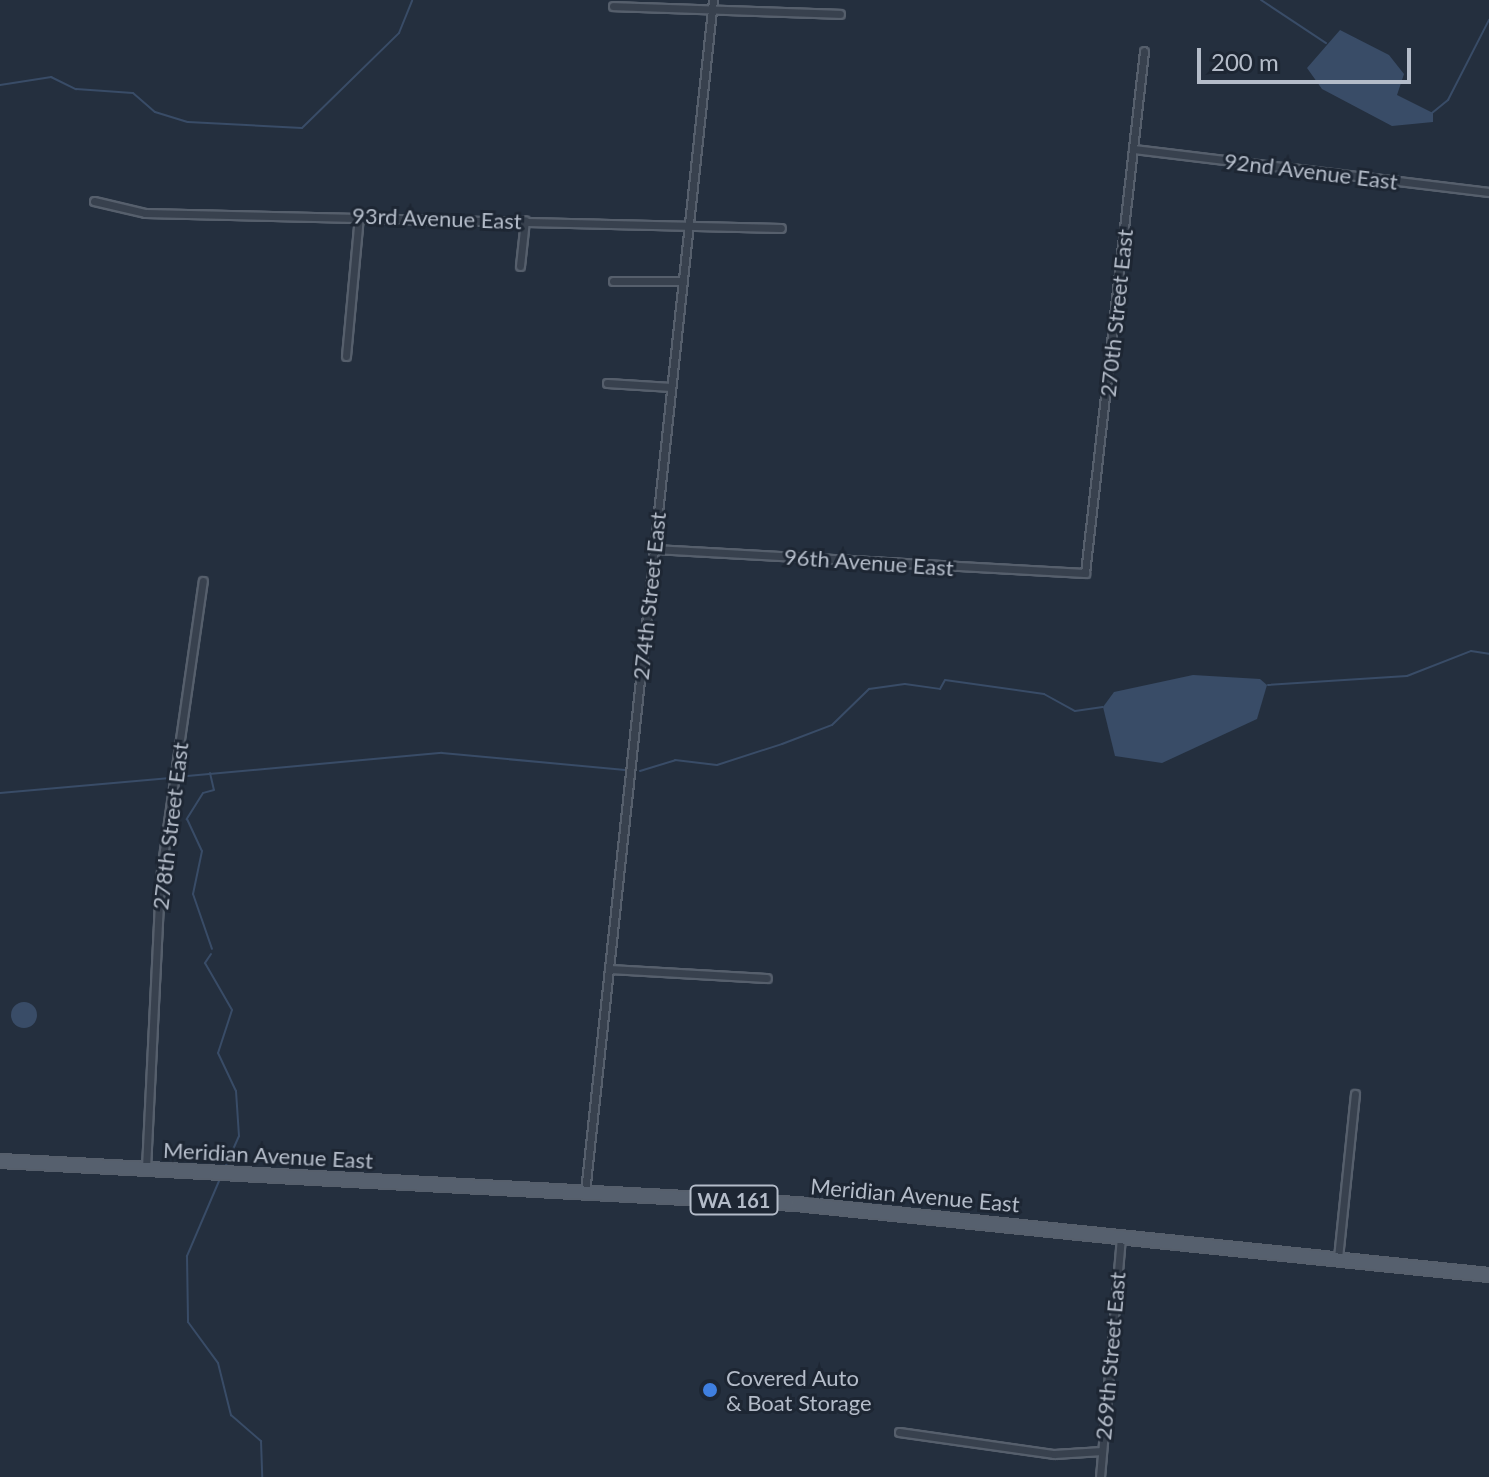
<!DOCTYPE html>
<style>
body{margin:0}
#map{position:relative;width:1489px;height:1477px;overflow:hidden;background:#242f3e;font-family:Lato,sans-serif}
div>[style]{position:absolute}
.water>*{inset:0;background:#394c67}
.round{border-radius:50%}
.stream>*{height:2px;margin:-1px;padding:0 1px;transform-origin:1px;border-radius:1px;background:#394c67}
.roads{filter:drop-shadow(2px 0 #565f6c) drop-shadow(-2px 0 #565f6c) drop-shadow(0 2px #565f6c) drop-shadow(0 -2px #565f6c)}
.minor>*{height:7px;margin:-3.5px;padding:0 3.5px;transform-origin:3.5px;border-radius:3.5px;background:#38414e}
.primary>*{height:12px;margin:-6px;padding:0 6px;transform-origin:6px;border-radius:6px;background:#56606e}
.dots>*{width:22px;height:22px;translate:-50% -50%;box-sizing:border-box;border:4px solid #1d2633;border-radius:50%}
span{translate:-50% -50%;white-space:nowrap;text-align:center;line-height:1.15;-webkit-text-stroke:6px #1d2633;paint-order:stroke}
.shield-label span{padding:2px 6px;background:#1d2633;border:2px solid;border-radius:6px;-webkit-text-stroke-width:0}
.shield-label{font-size:20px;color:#b4bcc9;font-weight:700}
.street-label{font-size:22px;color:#b4bcc9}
.poi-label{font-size:22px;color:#b4bcc9}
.left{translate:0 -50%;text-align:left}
.scale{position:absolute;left:1197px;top:48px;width:214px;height:36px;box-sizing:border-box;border:4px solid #b4bcc9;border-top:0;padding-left:10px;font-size:24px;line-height:28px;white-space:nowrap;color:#b4bcc9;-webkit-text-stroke:6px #1d2633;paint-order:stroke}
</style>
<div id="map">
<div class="water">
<i style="clip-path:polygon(1340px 30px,1389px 55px,1404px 74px,1397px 95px,1433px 113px,1433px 122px,1392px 126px,1322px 89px,1307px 68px)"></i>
<i style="clip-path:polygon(1193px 675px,1260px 679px,1267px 685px,1257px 719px,1162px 763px,1115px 756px,1103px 707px,1114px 692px)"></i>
<i class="round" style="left:11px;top:1002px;width:26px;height:26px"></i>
</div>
<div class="stream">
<i style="left:1261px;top:0;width:78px;rotate:33.5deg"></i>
<i style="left:0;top:85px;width:52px;rotate:-8.9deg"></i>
<i style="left:51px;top:77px;width:28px;rotate:26deg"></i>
<i style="left:76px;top:89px;width:57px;rotate:4deg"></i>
<i style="left:133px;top:93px;width:29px;rotate:41deg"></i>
<i style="left:155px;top:112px;width:34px;rotate:17deg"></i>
<i style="left:188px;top:122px;width:114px;rotate:3deg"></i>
<i style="left:302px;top:128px;width:136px;rotate:-44.4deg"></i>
<i style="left:399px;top:33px;width:35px;rotate:-68deg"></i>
<i style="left:1432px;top:113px;width:21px;rotate:-39deg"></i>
<i style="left:1448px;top:100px;width:90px;rotate:-62.9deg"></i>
<i style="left:1268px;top:685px;width:139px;rotate:-3.7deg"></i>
<i style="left:1407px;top:676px;width:69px;rotate:-21.3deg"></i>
<i style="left:1471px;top:651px;width:18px;rotate:9deg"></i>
<i style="left:640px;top:771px;width:37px;rotate:-17deg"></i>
<i style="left:675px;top:760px;width:42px;rotate:6.8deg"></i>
<i style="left:717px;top:765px;width:68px;rotate:-17.9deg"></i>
<i style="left:782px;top:744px;width:53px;rotate:-20.8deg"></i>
<i style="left:832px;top:725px;width:52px;rotate:-44.2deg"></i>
<i style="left:869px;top:689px;width:36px;rotate:-8deg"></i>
<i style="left:905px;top:684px;width:35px;rotate:8deg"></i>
<i style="left:940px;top:689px;width:10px;rotate:-61deg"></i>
<i style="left:945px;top:680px;width:100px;rotate:8deg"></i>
<i style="left:1044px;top:694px;width:35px;rotate:29deg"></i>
<i style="left:1075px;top:711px;width:28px;rotate:-8deg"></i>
<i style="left:210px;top:773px;width:17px;rotate:77deg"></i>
<i style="left:214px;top:790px;width:11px;rotate:165deg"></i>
<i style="left:203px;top:793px;width:31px;rotate:122deg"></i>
<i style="left:187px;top:819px;width:35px;rotate:65deg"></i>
<i style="left:202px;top:851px;width:44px;rotate:101.8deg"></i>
<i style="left:193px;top:894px;width:58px;rotate:70.9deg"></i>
<i style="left:176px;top:777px;width:267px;rotate:-5.2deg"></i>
<i style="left:442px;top:753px;width:184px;rotate:5.3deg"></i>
<i style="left:0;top:793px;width:171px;rotate:-5deg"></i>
<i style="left:211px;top:954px;width:11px;rotate:124deg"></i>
<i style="left:205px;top:963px;width:54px;rotate:60.1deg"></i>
<i style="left:232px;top:1010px;width:45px;rotate:108deg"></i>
<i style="left:218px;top:1053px;width:42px;rotate:64.7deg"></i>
<i style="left:236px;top:1091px;width:45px;rotate:86.2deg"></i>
<i style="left:239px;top:1136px;width:32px;rotate:114deg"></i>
<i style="left:219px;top:1181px;width:82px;rotate:113.1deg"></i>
<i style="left:187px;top:1256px;width:66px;rotate:89.1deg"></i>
<i style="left:188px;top:1322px;width:51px;rotate:53.8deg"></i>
<i style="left:218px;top:1363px;width:54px;rotate:76deg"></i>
<i style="left:231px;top:1415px;width:40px;rotate:41deg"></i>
<i style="left:261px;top:1441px;width:36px;rotate:88deg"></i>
</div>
<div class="roads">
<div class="minor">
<i style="left:613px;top:6px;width:227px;rotate:2deg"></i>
<i style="left:1133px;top:149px;width:359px;rotate:6.9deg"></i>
<i style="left:94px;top:201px;width:52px;rotate:13.2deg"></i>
<i style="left:145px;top:213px;width:636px;rotate:1.35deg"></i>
<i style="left:520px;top:266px;width:46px;rotate:-83.8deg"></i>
<i style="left:613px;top:281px;width:69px"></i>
<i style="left:346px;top:356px;width:142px;rotate:-84.7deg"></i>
<i style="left:607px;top:383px;width:64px;rotate:3.6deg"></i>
<i style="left:653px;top:549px;width:433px;rotate:3.2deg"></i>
<i style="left:1085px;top:573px;width:525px;rotate:-83.55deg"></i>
<i style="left:609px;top:969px;width:158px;rotate:3.3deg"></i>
<i style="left:146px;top:1168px;width:290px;rotate:-87.2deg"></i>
<i style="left:160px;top:878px;width:300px;rotate:-81.8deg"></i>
<i style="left:585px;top:1192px;width:1199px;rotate:-83.87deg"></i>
<i style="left:1338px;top:1258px;width:165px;rotate:-84.1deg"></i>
<i style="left:899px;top:1432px;width:157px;rotate:8.1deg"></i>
<i style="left:1054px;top:1454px;width:48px;rotate:-3.6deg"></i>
<i style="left:1100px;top:1477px;width:242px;rotate:-85deg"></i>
</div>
<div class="primary">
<i style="left:0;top:1161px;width:798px;rotate:3.09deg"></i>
<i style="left:797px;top:1204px;width:696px;rotate:5.86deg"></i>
</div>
</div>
<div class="dots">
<i style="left:710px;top:1390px;background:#3f7fe0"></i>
</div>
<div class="shield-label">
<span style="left:734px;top:1200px">WA 161</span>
</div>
<div class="street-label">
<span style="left:1311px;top:171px;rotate:7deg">92nd Avenue East</span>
<span style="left:437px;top:218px;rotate:2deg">93rd Avenue East</span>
<span style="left:1116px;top:313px;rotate:-84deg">270th Street East</span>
<span style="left:869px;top:562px;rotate:4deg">96th Avenue East</span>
<span style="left:649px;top:596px;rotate:-84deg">274th Street East</span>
<span style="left:170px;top:826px;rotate:-83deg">278th Street East</span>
<span style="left:268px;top:1155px;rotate:3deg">Meridian Avenue East</span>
<span style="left:915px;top:1195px;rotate:5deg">Meridian Avenue East</span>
<span style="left:1110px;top:1356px;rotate:-85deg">269th Street East</span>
</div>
<div class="poi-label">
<span class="left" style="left:726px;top:1390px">Covered Auto<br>&amp; Boat Storage</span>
</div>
<div class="scale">200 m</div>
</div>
